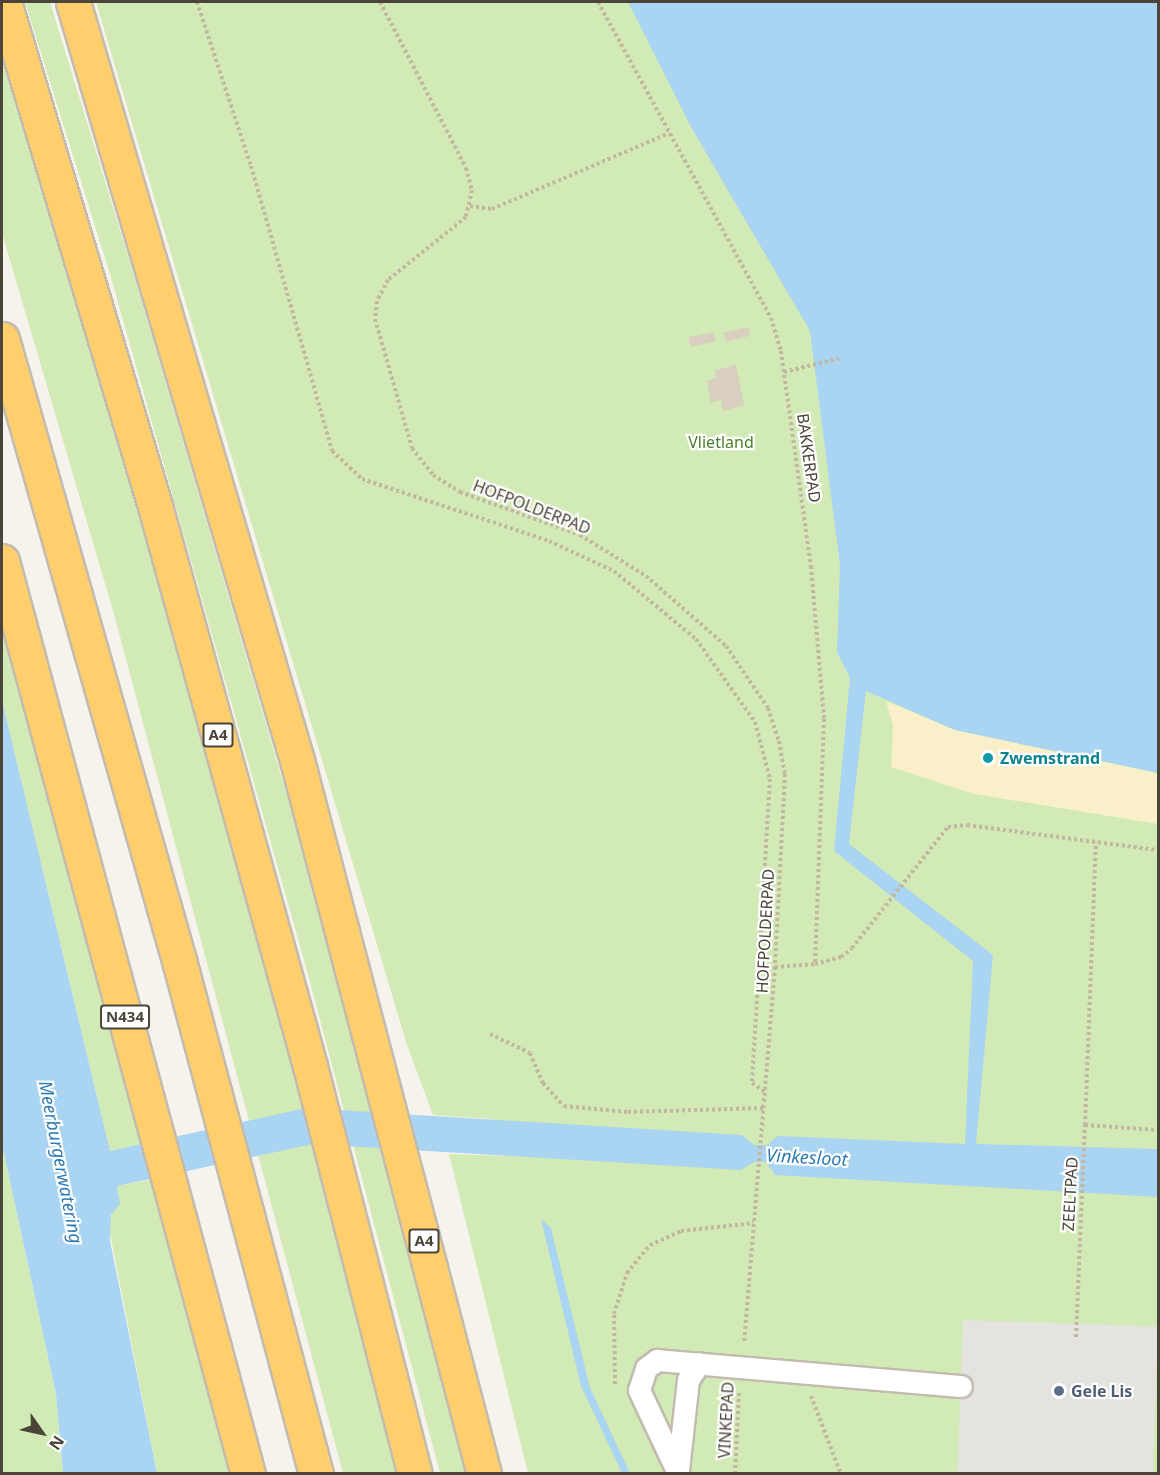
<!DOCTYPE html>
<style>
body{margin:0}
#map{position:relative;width:1160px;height:1475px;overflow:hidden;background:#f6f3ec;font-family:"Noto Sans",sans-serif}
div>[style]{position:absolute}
.green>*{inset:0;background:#d2eab5}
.sand>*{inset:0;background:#f9efc9}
.parking>*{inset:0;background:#e5e3e0;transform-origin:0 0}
.water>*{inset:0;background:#a9d4f2}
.building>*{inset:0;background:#d8cfc1;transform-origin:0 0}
.path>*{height:4px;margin-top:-2px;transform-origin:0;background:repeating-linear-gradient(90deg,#c4b79f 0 3px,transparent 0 6px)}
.roads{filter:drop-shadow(2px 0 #c2bbae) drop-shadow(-2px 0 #c2bbae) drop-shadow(0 2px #c2bbae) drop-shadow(0 -2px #c2bbae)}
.street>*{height:21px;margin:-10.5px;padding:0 10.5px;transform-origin:10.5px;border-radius:10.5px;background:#fff}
.highway>*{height:33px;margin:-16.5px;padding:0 16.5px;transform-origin:16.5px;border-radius:16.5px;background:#ffcf6e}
.dots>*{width:16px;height:16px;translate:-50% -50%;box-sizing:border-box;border:3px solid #fff;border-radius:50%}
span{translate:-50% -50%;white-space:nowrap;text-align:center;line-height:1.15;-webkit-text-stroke:4.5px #fff;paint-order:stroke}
.shield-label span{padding:2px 4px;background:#fff;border:2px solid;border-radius:4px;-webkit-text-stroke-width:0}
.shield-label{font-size:15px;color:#4b4439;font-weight:700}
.park-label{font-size:16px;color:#4a7f2a}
.street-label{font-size:16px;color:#4b4439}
.culture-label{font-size:16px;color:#0d838f;font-weight:700}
.left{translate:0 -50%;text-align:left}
.service-label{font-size:16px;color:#4e5e75;font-weight:700}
.water-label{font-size:18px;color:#2e7ab2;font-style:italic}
.frame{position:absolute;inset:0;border:3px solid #4b4439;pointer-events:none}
.north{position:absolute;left:12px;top:1403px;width:60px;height:60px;-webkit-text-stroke:4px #fff;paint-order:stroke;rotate:124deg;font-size:16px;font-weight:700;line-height:24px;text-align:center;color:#4b4439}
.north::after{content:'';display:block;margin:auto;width:21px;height:27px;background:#4b4439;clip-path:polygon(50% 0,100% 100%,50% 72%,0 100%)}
</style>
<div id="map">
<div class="green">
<i style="clip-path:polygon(25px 2px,50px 2px,137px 285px,340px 976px,466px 1473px,440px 1473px,306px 967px,110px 274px)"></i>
<i style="clip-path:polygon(96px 2px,1158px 2px,1158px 1473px,528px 1473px,449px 1154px,506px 1156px,493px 1119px,433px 1115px,407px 1045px)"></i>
<i style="clip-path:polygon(2px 33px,306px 1108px,398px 1473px,343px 1473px,114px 614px,2px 233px)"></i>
<i style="clip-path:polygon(2px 629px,39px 767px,144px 1144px,110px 1151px,2px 700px)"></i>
<i style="clip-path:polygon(2px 1144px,56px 1394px,63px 1473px,2px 1473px)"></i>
<i style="clip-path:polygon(154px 1179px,221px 1437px,228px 1473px,157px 1473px,109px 1228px,117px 1186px)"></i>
</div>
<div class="sand">
<i style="clip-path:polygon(886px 701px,955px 730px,1158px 773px,1158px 824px,974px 794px,891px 767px,893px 726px)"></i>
</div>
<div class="parking">
<i style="left:963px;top:1320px;width:195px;height:154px;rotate:2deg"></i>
</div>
<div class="water">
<i style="clip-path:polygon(628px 2px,1158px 2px,1158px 773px,955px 730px,866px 691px,849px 844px,993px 955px,976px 1144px,1158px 1149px,1158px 1197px,775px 1175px,766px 1162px,754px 1162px,741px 1170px,313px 1144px,117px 1186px,120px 1204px,111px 1215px,110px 1241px,157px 1473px,63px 1473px,56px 1394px,2px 1144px,2px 700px,110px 1151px,306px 1108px,742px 1135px,754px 1145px,767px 1145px,778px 1136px,965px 1144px,973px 961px,834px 851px,850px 678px,837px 652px,840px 565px,810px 331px,691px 127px)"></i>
<i style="clip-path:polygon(541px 1219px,551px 1228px,590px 1388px,630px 1473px,622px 1473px,581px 1386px)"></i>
</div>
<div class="building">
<i style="left:748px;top:327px;width:9px;height:25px;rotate:77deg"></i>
<i style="left:714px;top:332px;width:10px;height:26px;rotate:79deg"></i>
<i style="clip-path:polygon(736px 365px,744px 405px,723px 411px,721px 400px,711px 403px,707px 381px,716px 378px,715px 370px)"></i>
</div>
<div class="path">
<i style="left:197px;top:2px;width:173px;rotate:71.8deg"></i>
<i style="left:251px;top:166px;width:296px;rotate:74.1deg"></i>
<i style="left:332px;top:451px;width:41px;rotate:43deg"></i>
<i style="left:362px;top:479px;width:197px;rotate:18.3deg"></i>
<i style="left:549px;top:541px;width:72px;rotate:24.8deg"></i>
<i style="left:614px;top:571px;width:107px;rotate:39.7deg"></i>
<i style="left:696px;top:639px;width:102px;rotate:54.6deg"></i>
<i style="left:755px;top:722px;width:59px;rotate:75.3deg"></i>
<i style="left:770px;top:779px;width:305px;rotate:93.4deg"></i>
<i style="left:752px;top:1083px;width:17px;rotate:33deg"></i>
<i style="left:380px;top:2px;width:187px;rotate:62.6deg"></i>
<i style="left:466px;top:168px;width:23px;rotate:75deg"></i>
<i style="left:472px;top:190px;width:28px;rotate:103deg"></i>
<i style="left:466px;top:217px;width:100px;rotate:141.1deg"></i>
<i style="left:388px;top:280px;width:24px;rotate:118deg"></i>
<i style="left:377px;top:301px;width:18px;rotate:96deg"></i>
<i style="left:375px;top:319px;width:134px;rotate:74deg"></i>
<i style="left:412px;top:448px;width:34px;rotate:52deg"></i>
<i style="left:433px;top:475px;width:32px;rotate:32deg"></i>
<i style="left:460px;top:492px;width:127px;rotate:19.7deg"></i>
<i style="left:580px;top:535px;width:78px;rotate:31.8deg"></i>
<i style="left:646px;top:576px;width:106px;rotate:41.2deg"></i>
<i style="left:726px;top:646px;width:75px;rotate:55.9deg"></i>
<i style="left:768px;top:708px;width:35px;rotate:72deg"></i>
<i style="left:779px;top:741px;width:34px;rotate:80deg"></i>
<i style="left:785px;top:774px;width:193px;rotate:93deg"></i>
<i style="left:775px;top:967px;width:378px;rotate:94.7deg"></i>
<i style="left:598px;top:2px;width:360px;rotate:61.3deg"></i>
<i style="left:771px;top:318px;width:34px;rotate:73deg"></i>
<i style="left:781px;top:351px;width:217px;rotate:82.1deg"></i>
<i style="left:811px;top:566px;width:154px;rotate:85.1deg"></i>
<i style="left:824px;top:719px;width:245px;rotate:92.1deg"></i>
<i style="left:470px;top:206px;width:22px;rotate:8deg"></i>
<i style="left:492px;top:209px;width:193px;rotate:-23.2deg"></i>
<i style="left:784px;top:372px;width:58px;rotate:-14deg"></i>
<i style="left:775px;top:967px;width:40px;rotate:-4.3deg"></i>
<i style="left:815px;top:964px;width:27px;rotate:-15deg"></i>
<i style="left:841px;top:957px;width:14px;rotate:-39deg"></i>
<i style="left:852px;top:948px;width:154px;rotate:-51.6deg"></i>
<i style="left:948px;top:827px;width:19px;rotate:-6deg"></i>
<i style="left:967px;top:825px;width:193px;rotate:7.5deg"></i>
<i style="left:490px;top:1034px;width:44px;rotate:25.4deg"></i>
<i style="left:530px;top:1053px;width:33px;rotate:67deg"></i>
<i style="left:543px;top:1083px;width:31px;rotate:48deg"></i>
<i style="left:564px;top:1106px;width:64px;rotate:5.4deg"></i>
<i style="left:628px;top:1112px;width:137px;rotate:-1.7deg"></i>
<i style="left:1085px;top:1125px;width:283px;rotate:-87.8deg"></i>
<i style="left:1076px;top:1337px;width:212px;rotate:-87.6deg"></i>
<i style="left:1085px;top:1125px;width:73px;rotate:3.9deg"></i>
<i style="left:615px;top:1384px;width:70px;rotate:-90.8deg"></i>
<i style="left:614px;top:1314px;width:43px;rotate:-72.4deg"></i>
<i style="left:627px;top:1273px;width:36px;rotate:-51deg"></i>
<i style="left:650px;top:1245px;width:34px;rotate:-24deg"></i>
<i style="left:681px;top:1231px;width:73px;rotate:-6.3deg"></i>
<i style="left:811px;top:1396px;width:84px;rotate:69deg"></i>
<i style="left:735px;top:1474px;width:83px;rotate:-87.2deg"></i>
</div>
<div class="roads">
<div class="street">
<i style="left:678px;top:1470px;width:91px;rotate:-83.7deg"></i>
<i style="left:688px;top:1380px;width:20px;rotate:-57deg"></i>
<i style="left:678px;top:1473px;width:92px;rotate:-115.2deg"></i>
<i style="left:639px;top:1390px;width:23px;rotate:-72deg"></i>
<i style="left:646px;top:1368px;width:14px;rotate:-36deg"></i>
<i style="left:657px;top:1360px;width:305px;rotate:4.9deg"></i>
</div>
<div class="highway">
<i style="left:4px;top:2px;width:526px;rotate:73.32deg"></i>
<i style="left:155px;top:506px;width:581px;rotate:74.53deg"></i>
<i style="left:310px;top:1066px;width:421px;rotate:75.6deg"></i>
<i style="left:73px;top:2px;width:790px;rotate:73.54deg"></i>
<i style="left:297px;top:760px;width:738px;rotate:75.32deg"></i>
<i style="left:2px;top:339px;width:650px;rotate:74.1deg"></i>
<i style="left:180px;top:964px;width:528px;rotate:75.07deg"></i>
<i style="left:2px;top:561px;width:946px;rotate:74.92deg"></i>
</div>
</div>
<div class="dots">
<i style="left:988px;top:758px;background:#0f9aa8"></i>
<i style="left:1059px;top:1391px;background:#5c6f8a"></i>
</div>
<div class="shield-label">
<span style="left:218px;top:735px">A4</span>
<span style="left:125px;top:1017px">N434</span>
<span style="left:424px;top:1241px">A4</span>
</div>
<div class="park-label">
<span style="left:721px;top:442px">Vlietland</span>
</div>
<div class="street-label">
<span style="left:809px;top:458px;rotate:82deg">BAKKERPAD</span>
<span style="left:532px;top:507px;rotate:21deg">HOFPOLDERPAD</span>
<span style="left:765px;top:931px;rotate:-87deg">HOFPOLDERPAD</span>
<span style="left:1070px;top:1194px;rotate:-87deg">ZEELTPAD</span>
<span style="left:726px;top:1420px;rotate:-87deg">VINKEPAD</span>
</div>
<div class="culture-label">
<span class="left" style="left:1000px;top:758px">Zwemstrand</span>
</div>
<div class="service-label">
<span class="left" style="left:1071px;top:1391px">Gele Lis</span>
</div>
<div class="water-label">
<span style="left:807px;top:1157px;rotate:3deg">Vinkesloot</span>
<span style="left:61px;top:1162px;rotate:79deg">Meerburgerwatering</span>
</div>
<div class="frame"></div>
<div class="north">N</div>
</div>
